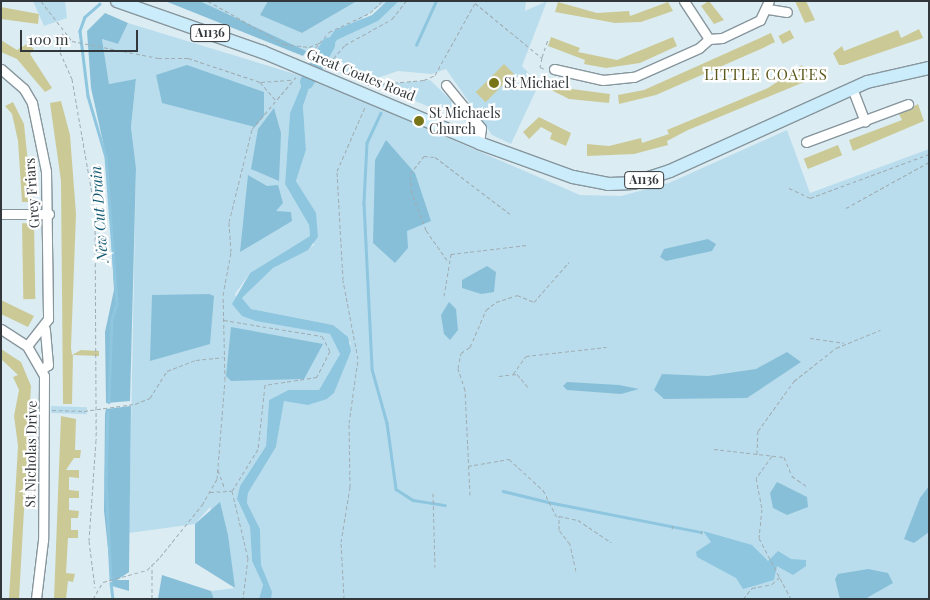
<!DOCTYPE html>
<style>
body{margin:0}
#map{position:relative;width:930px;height:600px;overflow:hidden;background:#dcecf3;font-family:"Playfair Display",serif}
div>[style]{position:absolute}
.green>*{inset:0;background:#b9dded;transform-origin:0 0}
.forest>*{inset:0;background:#88bfd8}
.water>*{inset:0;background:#8ec6df}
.stream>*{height:2.5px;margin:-1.25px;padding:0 1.25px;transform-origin:1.25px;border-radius:1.25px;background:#8ec6df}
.river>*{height:14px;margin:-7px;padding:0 7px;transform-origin:7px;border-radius:7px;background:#8ec6df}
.building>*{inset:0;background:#cbca97;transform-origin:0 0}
.path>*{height:1px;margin-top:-0.5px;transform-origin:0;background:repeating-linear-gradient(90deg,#a0acb2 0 4px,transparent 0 6.5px)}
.roads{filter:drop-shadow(1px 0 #87969d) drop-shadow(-1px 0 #87969d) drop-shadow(0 1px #87969d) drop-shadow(0 -1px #87969d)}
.minor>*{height:9px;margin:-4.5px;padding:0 4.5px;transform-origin:4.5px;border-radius:4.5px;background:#fff}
.primary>*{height:12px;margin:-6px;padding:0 6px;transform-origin:6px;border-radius:6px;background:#caecfb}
.dots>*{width:14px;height:14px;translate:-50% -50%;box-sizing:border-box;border:2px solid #fff;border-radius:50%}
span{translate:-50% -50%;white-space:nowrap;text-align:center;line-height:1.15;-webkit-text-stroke:4.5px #fff;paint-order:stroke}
.shield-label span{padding:1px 4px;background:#fff;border:1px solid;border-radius:4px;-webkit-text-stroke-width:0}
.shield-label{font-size:12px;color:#31373a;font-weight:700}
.street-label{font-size:14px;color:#31373a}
.poi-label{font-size:14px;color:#31373a}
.left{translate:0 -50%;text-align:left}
.neighbourhood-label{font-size:15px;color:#5a571b;letter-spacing:1px}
.water-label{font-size:15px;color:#155b74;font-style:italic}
.frame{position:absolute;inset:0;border:2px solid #31373a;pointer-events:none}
.scale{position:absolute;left:20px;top:30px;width:118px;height:22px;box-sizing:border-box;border:2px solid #31373a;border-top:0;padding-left:6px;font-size:15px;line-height:18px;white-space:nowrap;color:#31373a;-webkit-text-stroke:4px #fff;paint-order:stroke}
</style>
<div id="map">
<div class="green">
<i style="clip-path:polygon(33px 1px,65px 1px,67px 18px,44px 26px)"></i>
<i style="clip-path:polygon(201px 1px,268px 1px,261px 15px,302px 33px,357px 1px,387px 1px,316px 51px,314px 59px)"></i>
<i style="clip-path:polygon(399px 1px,526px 1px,525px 11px,547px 1px,522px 66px,539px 84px,511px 144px,492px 135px,446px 69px,432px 74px,398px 71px,365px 82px,322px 62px,337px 40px,378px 21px)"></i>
<i style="clip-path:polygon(128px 23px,305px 77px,290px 113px,285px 184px,309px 225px,310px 236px,250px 273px,235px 294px,242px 316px,330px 334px,340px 354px,319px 390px,287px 390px,269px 400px,266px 446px,240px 486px,238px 502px,250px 527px,252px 561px,263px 585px,259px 599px,214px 599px,211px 591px,235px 588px,210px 507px,195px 524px,129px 533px,136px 168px,131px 127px,136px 80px,109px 84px,102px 39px,118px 44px)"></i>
<i style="clip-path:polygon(312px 79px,580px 195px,621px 196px,669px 183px,787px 130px,810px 193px,929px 149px,929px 599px,271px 599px,261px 565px,260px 529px,247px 503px,248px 493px,276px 447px,284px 400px,327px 399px,334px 393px,351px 343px,333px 325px,251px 309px,242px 298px,273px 268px,314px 245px,310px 204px,296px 181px,306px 150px,303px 106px)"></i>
<i style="clip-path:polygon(430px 80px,461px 110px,469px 123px,376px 85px)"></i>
<i style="left:51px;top:406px;width:36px;height:7px;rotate:2deg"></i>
</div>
<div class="forest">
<i style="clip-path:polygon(165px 1px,202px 2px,306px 51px,303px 56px)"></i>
<i style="clip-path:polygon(268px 1px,357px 1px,302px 33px,260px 15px)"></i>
<i style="clip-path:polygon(105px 13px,128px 23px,118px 44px,102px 39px,109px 84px,136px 79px,131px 127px,136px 168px,130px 401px,106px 403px,105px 332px,114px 290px,107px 160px,91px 88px,87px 31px)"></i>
<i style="clip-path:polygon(187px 65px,264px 92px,264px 116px,255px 127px,162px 103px,156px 75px)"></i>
<i style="clip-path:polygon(274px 108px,281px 133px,279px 181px,251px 169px,258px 129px)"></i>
<i style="clip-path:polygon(386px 140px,415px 173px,431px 221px,407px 231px,408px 248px,395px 263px,373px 243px,375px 160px)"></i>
<i style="clip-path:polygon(248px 175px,267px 186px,278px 185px,283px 203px,276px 211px,291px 212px,292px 221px,240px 252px)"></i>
<i style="clip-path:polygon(708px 239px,716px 244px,712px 251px,666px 261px,660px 257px,664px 249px)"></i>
<i style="clip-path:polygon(487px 266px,496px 272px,494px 292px,481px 294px,462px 288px,462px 280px)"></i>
<i style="clip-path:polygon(209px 294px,214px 296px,210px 344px,150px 361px,152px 295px)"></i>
<i style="clip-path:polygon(449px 302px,456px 309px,458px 330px,450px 340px,444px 334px,441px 315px)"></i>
<i style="clip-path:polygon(231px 327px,323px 344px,304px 379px,231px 381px,226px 376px)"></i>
<i style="clip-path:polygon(787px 352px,801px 362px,747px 398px,664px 399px,654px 390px,662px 374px,708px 376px,756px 369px)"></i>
<i style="clip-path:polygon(567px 382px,619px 385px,639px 389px,621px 394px,567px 390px,563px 386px)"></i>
<i style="clip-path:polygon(131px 406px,129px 572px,117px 580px,129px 580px,129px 591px,112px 586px,104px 511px,105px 414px,106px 409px)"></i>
<i style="clip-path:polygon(777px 482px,807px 497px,808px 507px,787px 515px,773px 508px,770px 493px)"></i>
<i style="clip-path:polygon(929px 486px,929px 532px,914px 543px,904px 539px,920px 498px)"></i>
<i style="clip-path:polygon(220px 502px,228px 535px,235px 588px,195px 563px,195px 524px)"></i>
<i style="clip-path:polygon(868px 569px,888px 573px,893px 583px,865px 599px,840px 599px,835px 579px,838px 574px)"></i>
<i style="clip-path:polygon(162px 575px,211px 591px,214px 599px,158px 599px)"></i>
</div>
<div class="water">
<i style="clip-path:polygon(387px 1px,399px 1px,378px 21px,337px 40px,322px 62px,314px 59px,335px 30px,372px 15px)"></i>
<i style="clip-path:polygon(305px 77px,312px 79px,303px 106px,306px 150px,296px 181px,316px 213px,318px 237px,308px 250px,273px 268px,242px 298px,251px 309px,333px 325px,348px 337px,351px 351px,334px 393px,327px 399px,308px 405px,284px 401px,276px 447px,248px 493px,247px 503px,260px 529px,261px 565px,272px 592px,271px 599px,259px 599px,263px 585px,252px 561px,250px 527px,237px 499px,240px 486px,266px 446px,269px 400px,288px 390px,319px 390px,340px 354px,330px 334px,256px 321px,242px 316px,232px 304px,250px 273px,310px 236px,309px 225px,285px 184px,290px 113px)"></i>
<i style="clip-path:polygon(703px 531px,752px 545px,768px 561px,778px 551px,791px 559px,806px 560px,806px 566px,793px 575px,777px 566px,774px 580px,743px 589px,736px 578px,697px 557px,696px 552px,711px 542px)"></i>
</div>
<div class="stream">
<i style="left:100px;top:4px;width:20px;rotate:139deg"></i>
<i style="left:85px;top:17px;width:15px;rotate:110deg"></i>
<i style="left:80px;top:31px;width:65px;rotate:83deg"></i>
<i style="left:88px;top:96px;width:64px;rotate:73.6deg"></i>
<i style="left:106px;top:157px;width:147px;rotate:85.7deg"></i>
<i style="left:117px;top:304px;width:16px;rotate:108deg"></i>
<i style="left:112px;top:319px;width:83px;rotate:92.1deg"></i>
<i style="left:416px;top:45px;width:48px;rotate:-65.6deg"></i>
<i style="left:381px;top:113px;width:33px;rotate:115deg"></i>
<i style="left:367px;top:143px;width:60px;rotate:92.9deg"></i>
<i style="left:364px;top:203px;width:166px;rotate:87.2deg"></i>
<i style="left:372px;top:369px;width:56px;rotate:74.5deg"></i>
<i style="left:387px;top:423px;width:67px;rotate:82.2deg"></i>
<i style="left:396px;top:489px;width:20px;rotate:33deg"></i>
<i style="left:413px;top:500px;width:18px;rotate:9deg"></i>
<i style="left:108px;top:412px;width:68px;rotate:91.7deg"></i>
<i style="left:106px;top:480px;width:99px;rotate:87.1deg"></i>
<i style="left:503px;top:491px;width:46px;rotate:13.7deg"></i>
<i style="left:548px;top:502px;width:156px;rotate:11.1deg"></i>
<i style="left:432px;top:503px;width:13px;rotate:9deg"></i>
<i style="left:111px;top:583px;width:16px;rotate:83deg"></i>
</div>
<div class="river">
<i style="left:307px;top:82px;width:43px;rotate:-60.4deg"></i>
</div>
<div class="building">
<i style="clip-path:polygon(709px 1px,724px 20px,714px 24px,701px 6px)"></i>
<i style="clip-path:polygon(795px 1px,806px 1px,815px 20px,805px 23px)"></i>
<i style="clip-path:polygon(558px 2px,597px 13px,629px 11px,630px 16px,668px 2px,673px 11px,641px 22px,615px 23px,555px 12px)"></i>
<i style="clip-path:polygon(1px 7px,39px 14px,38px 24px,1px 19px)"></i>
<i style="clip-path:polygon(919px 29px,923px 38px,844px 65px,839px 65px,833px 53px,842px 46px,844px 51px,898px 30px,901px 38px)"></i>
<i style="left:790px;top:30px;width:9px;height:13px;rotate:63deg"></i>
<i style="clip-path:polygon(771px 33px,775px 42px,763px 48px,656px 95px,619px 104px,618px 95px,644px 90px)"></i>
<i style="clip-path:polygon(551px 37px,580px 48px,578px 52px,617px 60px,673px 37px,677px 46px,640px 63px,606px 68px,584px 64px,585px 60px,548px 46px)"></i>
<i style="clip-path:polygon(1px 40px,17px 50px,27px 44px,34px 49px,30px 54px,52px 88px,45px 92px,17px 59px,1px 52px)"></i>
<i style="left:504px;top:64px;width:14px;height:40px;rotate:45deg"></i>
<i style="clip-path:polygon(802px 65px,809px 80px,688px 130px,667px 141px,668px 145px,634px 154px,587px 156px,587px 144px,609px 146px,641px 138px,642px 143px,669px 134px,667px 130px,768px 88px)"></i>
<i style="clip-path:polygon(553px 80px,564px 88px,610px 94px,609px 103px,569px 99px,549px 89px)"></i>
<i style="clip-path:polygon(61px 101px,70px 135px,76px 214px,71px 348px,72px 355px,81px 350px,99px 351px,99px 356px,73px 355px,72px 404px,63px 404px,61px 181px,50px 103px)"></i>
<i style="clip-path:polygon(13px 102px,24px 124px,32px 202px,22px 202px,18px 141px,12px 114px,5px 106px)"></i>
<i style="clip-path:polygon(918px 104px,924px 121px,853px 151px,849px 140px,902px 120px,899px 114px)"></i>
<i style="clip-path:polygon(539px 117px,571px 133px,566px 146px,550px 139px,552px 133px,541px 127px,529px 139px,523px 132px)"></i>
<i style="left:838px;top:145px;width:11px;height:37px;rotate:68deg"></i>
<i style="left:34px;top:223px;width:76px;height:12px;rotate:89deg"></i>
<i style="clip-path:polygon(1px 300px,34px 316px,28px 327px,1px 314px)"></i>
<i style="clip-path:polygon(1px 349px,21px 362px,31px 386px,19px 599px,9px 599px,18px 446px,14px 416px,19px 390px,13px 377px,18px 375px,1px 359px)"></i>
<i style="clip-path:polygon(61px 416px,76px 419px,75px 450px,81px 450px,80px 458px,74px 458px,66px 470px,79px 470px,79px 478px,69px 477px,69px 490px,79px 491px,79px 498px,69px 498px,69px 510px,79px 511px,78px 518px,71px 518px,71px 530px,78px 530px,78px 538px,68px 538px,66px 573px,75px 574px,73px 582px,68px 581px,66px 599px,54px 599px)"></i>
</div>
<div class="path">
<i style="left:41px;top:1px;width:51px;rotate:52.2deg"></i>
<i style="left:72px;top:41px;width:88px;rotate:11.2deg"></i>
<i style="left:158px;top:58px;width:30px"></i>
<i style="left:188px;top:58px;width:76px;rotate:18.4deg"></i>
<i style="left:260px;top:82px;width:23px;rotate:49deg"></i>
<i style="left:208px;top:1px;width:87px;rotate:29.5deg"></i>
<i style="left:284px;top:44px;width:25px;rotate:7deg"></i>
<i style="left:309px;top:47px;width:11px;rotate:-22deg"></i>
<i style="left:475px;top:3px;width:87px;rotate:39.4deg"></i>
<i style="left:542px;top:58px;width:9px;rotate:103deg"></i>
<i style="left:540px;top:67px;width:5px;rotate:22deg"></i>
<i style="left:63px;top:33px;width:19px;rotate:99deg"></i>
<i style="left:60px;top:52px;width:30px;rotate:66deg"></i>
<i style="left:72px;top:79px;width:134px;rotate:80.1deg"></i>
<i style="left:95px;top:211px;width:229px;rotate:89.7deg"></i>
<i style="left:96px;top:440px;width:101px;rotate:94deg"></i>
<i style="left:89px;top:541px;width:47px;rotate:82.7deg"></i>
<i style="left:542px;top:57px;width:18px;rotate:-71deg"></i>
<i style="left:307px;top:58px;width:34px;rotate:-50deg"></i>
<i style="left:329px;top:32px;width:45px;rotate:-24.9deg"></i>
<i style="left:370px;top:13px;width:17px;rotate:-45deg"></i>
<i style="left:325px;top:68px;width:30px;rotate:-49deg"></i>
<i style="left:345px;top:45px;width:54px;rotate:-29deg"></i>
<i style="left:392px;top:19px;width:23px;rotate:-52deg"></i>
<i style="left:261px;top:82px;width:31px;rotate:-4deg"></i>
<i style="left:368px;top:85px;width:56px;rotate:-5.1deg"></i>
<i style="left:424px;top:80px;width:12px;rotate:-24deg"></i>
<i style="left:435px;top:75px;width:85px;rotate:-61deg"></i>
<i style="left:789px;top:188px;width:23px;rotate:25deg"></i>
<i style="left:810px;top:198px;width:127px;rotate:-20.3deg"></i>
<i style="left:846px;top:208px;width:95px;rotate:-29deg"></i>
<i style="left:447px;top:260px;width:37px;rotate:-125deg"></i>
<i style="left:426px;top:230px;width:40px;rotate:-111deg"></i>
<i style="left:412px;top:193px;width:19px;rotate:-96deg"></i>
<i style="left:410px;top:174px;width:23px;rotate:-52deg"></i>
<i style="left:424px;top:156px;width:11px;rotate:5deg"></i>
<i style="left:435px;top:157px;width:94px;rotate:37.2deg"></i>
<i style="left:444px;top:296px;width:43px;rotate:-80.5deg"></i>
<i style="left:451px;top:254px;width:76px;rotate:-6.8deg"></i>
<i style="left:224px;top:320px;width:99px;rotate:9.3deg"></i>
<i style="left:322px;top:336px;width:17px;rotate:62deg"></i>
<i style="left:330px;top:351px;width:29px;rotate:117deg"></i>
<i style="left:317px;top:377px;width:53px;rotate:171.3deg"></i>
<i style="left:265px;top:385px;width:64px;rotate:96.2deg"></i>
<i style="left:258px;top:449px;width:49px;rotate:121.8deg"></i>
<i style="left:810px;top:338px;width:34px;rotate:8deg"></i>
<i style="left:513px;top:374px;width:22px;rotate:-54deg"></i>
<i style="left:526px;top:356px;width:81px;rotate:-6.3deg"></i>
<i style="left:499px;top:376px;width:18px;rotate:-6deg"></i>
<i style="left:517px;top:374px;width:17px;rotate:50deg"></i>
<i style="left:52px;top:410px;width:32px;rotate:2deg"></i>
<i style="left:84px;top:411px;width:51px;rotate:-7.8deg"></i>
<i style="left:135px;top:404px;width:16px;rotate:-22deg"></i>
<i style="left:150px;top:398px;width:32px;rotate:-58deg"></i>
<i style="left:167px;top:371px;width:31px;rotate:-21deg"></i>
<i style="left:196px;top:360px;width:27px;rotate:-6deg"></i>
<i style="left:714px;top:449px;width:70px;rotate:6.5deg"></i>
<i style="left:784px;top:457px;width:21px;rotate:67deg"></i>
<i style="left:792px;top:476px;width:19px;rotate:35deg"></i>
<i style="left:757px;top:454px;width:23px;rotate:-88deg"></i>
<i style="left:758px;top:431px;width:62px;rotate:-54.2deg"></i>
<i style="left:794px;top:381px;width:53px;rotate:-38.2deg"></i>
<i style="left:836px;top:348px;width:48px;rotate:-22.2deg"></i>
<i style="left:772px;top:456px;width:27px;rotate:126deg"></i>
<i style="left:756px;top:478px;width:32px;rotate:79deg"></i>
<i style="left:762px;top:509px;width:29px;rotate:96deg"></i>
<i style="left:759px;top:538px;width:69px;rotate:62.3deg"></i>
<i style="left:468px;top:466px;width:42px;rotate:-9.7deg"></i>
<i style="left:509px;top:459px;width:46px;rotate:42.4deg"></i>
<i style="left:543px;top:490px;width:31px;rotate:63deg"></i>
<i style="left:218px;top:470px;width:20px;rotate:70deg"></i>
<i style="left:210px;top:492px;width:22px;rotate:-3deg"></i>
<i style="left:232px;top:491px;width:69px;rotate:76.6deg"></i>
<i style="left:248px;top:558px;width:41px;rotate:97deg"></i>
<i style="left:433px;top:493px;width:74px;rotate:88.5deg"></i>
<i style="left:470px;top:495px;width:105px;rotate:-92.7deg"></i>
<i style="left:465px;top:390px;width:23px;rotate:-108deg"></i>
<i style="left:458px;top:368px;width:15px;rotate:-79deg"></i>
<i style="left:461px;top:353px;width:11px;rotate:-34deg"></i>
<i style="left:470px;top:347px;width:40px;rotate:-66.6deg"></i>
<i style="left:486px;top:310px;width:13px;rotate:-39deg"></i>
<i style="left:496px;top:302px;width:22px;rotate:-18deg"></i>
<i style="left:517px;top:295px;width:18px;rotate:22deg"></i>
<i style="left:534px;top:302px;width:53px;rotate:-48.8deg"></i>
<i style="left:672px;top:529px;width:4px;rotate:-76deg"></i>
<i style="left:701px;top:534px;width:5px;rotate:-79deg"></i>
<i style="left:576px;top:571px;width:28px;rotate:-103deg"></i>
<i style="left:570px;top:544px;width:18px;rotate:-128deg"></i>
<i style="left:559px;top:530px;width:14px;rotate:-90deg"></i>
<i style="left:559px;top:516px;width:19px;rotate:12deg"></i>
<i style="left:578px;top:520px;width:40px;rotate:34deg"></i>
<i style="left:93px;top:599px;width:20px;rotate:-60deg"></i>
<i style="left:103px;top:582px;width:46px;rotate:-15.3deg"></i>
<i style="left:147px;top:570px;width:18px;rotate:-45deg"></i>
<i style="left:160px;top:557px;width:67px;rotate:-51.1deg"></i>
<i style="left:202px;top:505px;width:30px;rotate:-60deg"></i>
<i style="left:217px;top:479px;width:99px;rotate:-85.4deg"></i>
<i style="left:225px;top:380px;width:85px;rotate:-91.3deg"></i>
<i style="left:223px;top:295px;width:44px;rotate:-79.5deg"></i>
<i style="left:231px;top:252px;width:30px;rotate:-94deg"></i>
<i style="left:229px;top:222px;width:96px;rotate:-76.1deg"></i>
<i style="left:252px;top:129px;width:68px;rotate:-49.8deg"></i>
<i style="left:152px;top:599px;width:34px;rotate:-90deg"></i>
<i style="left:344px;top:599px;width:57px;rotate:-93deg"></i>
<i style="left:341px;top:542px;width:56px;rotate:-80.7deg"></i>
<i style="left:350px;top:487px;width:64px;rotate:-90.9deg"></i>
<i style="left:349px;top:423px;width:65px;rotate:-82deg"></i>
<i style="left:358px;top:359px;width:80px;rotate:-100.8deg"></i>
<i style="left:343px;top:280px;width:109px;rotate:-93.2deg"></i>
<i style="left:337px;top:171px;width:70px;rotate:-66.4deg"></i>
<i style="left:743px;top:599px;width:14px;rotate:-51deg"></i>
<i style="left:752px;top:588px;width:20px;rotate:-11deg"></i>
<i style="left:772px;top:584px;width:12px;rotate:-42deg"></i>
</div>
<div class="roads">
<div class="minor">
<i style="left:684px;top:1px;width:45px;rotate:56.7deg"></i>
<i style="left:768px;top:9px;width:19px;rotate:9deg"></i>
<i style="left:1px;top:69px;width:30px;rotate:41deg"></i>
<i style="left:24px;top:89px;width:16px;rotate:60deg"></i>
<i style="left:32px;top:103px;width:69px;rotate:78.4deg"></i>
<i style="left:46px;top:171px;width:148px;rotate:89.2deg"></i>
<i style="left:48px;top:319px;width:34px;rotate:128deg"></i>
<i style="left:554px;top:69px;width:50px;rotate:12.7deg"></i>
<i style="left:603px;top:80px;width:31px;rotate:-6deg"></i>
<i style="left:634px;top:77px;width:71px;rotate:-24deg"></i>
<i style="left:699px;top:48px;width:13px;rotate:-42deg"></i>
<i style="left:709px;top:39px;width:13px;rotate:-4deg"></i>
<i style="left:722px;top:38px;width:42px;rotate:-25.3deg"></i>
<i style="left:760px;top:20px;width:21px;rotate:-65deg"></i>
<i style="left:446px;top:85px;width:55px;rotate:50.9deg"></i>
<i style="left:481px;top:128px;width:15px;rotate:98deg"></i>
<i style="left:852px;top:88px;width:36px;rotate:69deg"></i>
<i style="left:806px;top:142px;width:109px;rotate:-20.4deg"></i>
<i style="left:1px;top:214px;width:48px"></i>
<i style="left:1px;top:329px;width:31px;rotate:33deg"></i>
<i style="left:27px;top:346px;width:34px;rotate:60deg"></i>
<i style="left:44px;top:376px;width:164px;rotate:90.3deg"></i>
<i style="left:43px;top:540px;width:59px;rotate:96.8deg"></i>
<i style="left:42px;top:369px;width:7px;rotate:-34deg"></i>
<i style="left:48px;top:365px;width:36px;rotate:-95deg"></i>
</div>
<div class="primary">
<i style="left:117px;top:1px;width:155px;rotate:19.3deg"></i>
<i style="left:263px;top:52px;width:234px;rotate:22.8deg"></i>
<i style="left:479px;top:143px;width:100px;rotate:19.9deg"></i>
<i style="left:573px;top:177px;width:36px;rotate:11deg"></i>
<i style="left:608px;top:184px;width:25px;rotate:-2deg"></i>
<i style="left:633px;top:183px;width:39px;rotate:-18deg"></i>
<i style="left:670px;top:171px;width:216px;rotate:-24.3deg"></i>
<i style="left:867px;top:82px;width:64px;rotate:-12.7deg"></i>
</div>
</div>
<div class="dots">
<i style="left:494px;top:83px;background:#787418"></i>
<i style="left:419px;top:121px;background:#787418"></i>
</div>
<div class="shield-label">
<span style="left:210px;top:33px">A1136</span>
<span style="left:644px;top:180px">A1136</span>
</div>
<div class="street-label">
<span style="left:361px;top:75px;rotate:22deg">Great Coates Road</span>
<span style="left:32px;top:193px;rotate:-94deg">Grey Friars</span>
<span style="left:31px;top:454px;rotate:-89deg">St Nicholas Drive</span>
</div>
<div class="poi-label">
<span class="left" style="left:504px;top:83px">St Michael</span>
<span class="left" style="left:429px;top:121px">St Michaels<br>Church</span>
</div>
<div class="neighbourhood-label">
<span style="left:766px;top:75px">LITTLE COATES</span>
</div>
<div class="water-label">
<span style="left:99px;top:214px;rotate:-94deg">New Cut Drain</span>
</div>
<div class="frame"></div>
<div class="scale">100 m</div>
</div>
